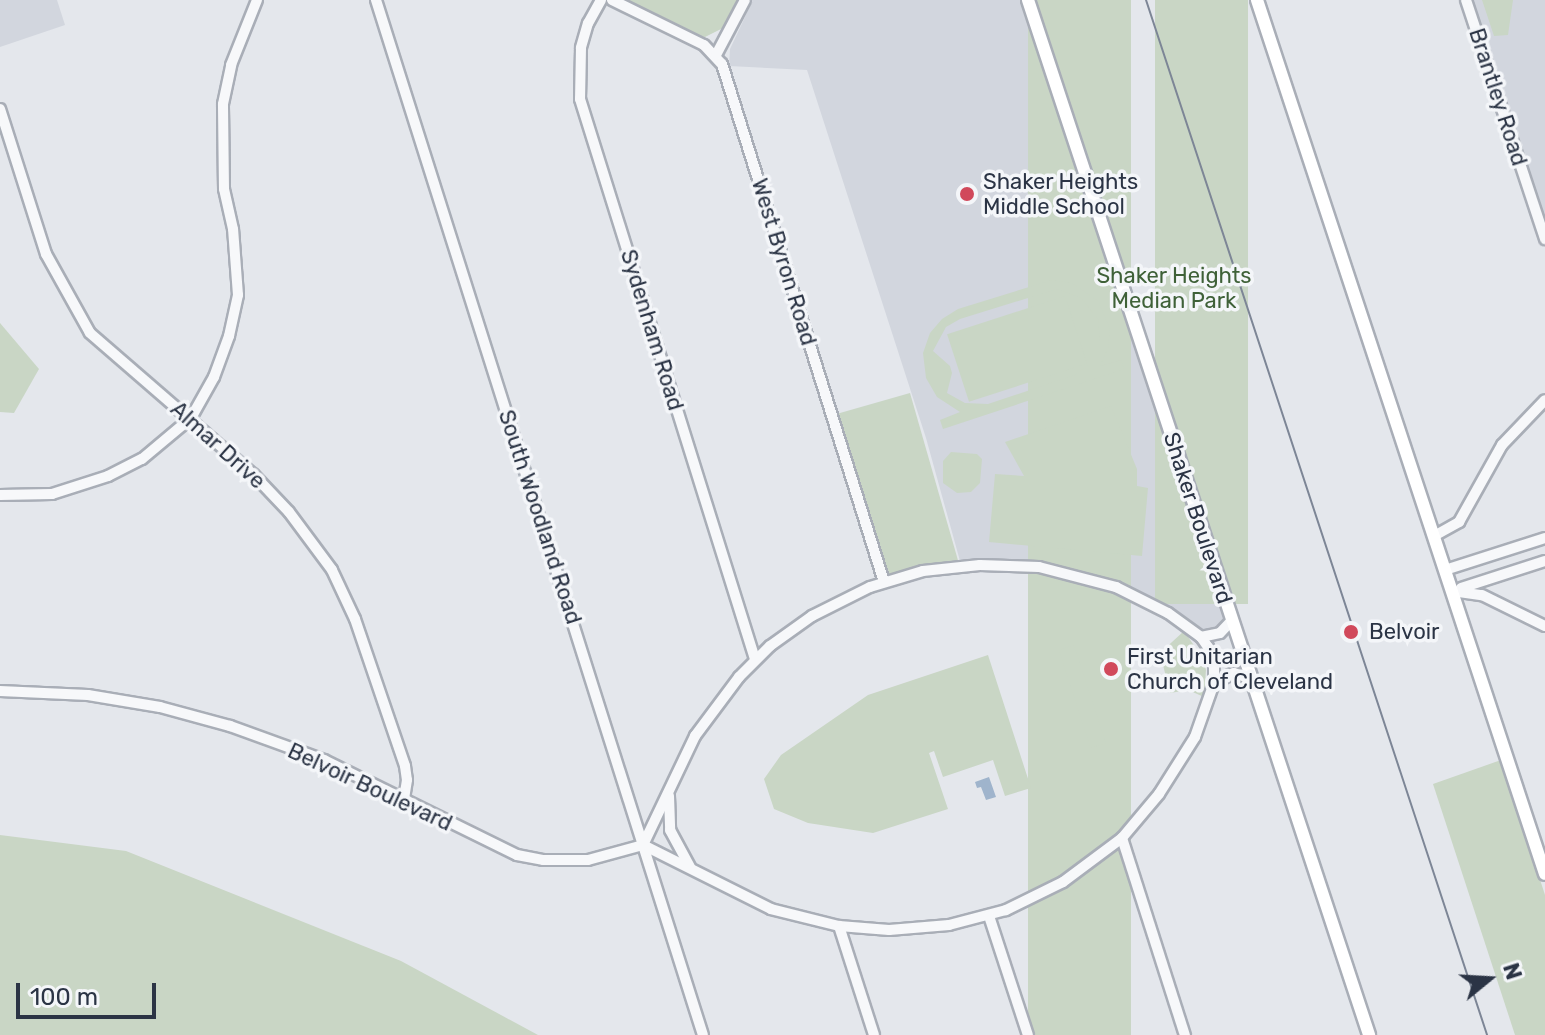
<!DOCTYPE html>
<style>
body{margin:0}
#map{position:relative;width:1545px;height:1035px;overflow:hidden;background:#e4e7ec;font-family:Rubik,sans-serif}
div>[style]{position:absolute}
.built>*{inset:0;background:#d2d6de}
.green>*{inset:0;background:#c9d6c5;transform-origin:0 0}
.water>*{inset:0;background:#9fb4cc}
.roads{filter:drop-shadow(2px 0 #a9aeb7) drop-shadow(-2px 0 #a9aeb7) drop-shadow(0 2px #a9aeb7) drop-shadow(0 -2px #a9aeb7)}
.minor>*{height:10px;margin:-5px;padding:0 5px;transform-origin:5px;border-radius:5px;background:#f7f8fa}
.major>*{height:12px;margin:-6px;padding:0 6px;transform-origin:6px;border-radius:6px;background:#fff}
.tram>*{height:2px;margin:-1px;padding:0 1px;transform-origin:1px;border-radius:1px;background:#7d8696}
.dots>*{width:22px;height:22px;translate:-50% -50%;box-sizing:border-box;border:4px solid #f4f6f9;border-radius:50%}
span{translate:-50% -50%;white-space:nowrap;text-align:center;line-height:1.15;-webkit-text-stroke:7px #f4f6f9;paint-order:stroke}
.street-label{font-size:22px;color:#2b3445}
.poi-label{font-size:22px;color:#2b3445}
.left{translate:0 -50%;text-align:left}
.park-label{font-size:22px;color:#3f6138}
.north{position:absolute;left:1449px;top:939px;width:80px;height:80px;-webkit-text-stroke:6px #f4f6f9;paint-order:stroke;rotate:72deg;font-size:22px;font-weight:700;line-height:32px;text-align:center;color:#2b3445}
.north::after{content:'';display:block;margin:auto;width:28px;height:36px;background:#2b3445;clip-path:polygon(50% 0,100% 100%,50% 72%,0 100%)}
.scale{position:absolute;left:16px;top:983px;width:140px;height:36px;box-sizing:border-box;border:4px solid #2b3445;border-top:0;padding-left:10px;font-size:24px;line-height:28px;white-space:nowrap;color:#2b3445;-webkit-text-stroke:6px #f4f6f9;paint-order:stroke}
</style>
<div id="map">
<div class="built">
<i style="clip-path:polygon(0 0,57px 0,65px 25px,0 47px)"></i>
<i style="clip-path:polygon(753px 0,1023px 0,1224px 610px,1225px 617px,1219px 626px,1206px 631px,1128px 587px,1076px 569px,1018px 560px,960px 561px,926px 438px,807px 70px,729px 66px,730px 49px)"></i>
<i style="clip-path:polygon(1466px 0,1545px 0,1545px 239px)"></i>
</div>
<div class="green">
<i style="clip-path:polygon(626px 0,739px 0,725px 27px,705px 37px,691px 34px)"></i>
<i style="left:1028px;top:0;width:103px;height:1090px"></i>
<i style="left:1155px;top:0;width:93px;height:604px"></i>
<i style="clip-path:polygon(1482px 0,1513px 0,1508px 35px,1494px 36px)"></i>
<i style="clip-path:polygon(evenodd,1052px 280px,1072px 283px,1098px 301px,1110px 329px,1108px 348px,1100px 366px,1121px 360px,1124px 369px,943px 429px,940px 420px,960px 412px,937px 397px,926px 378px,923px 353px,930px 333px,942px 319px,958px 309px,1052px 280px,1057px 289px,1081px 298px,1098px 319px,1100px 342px,1089px 364px,1075px 375px,988px 404px,965px 403px,947px 393px,952px 373px,950px 366px,933px 351px,946px 327px,960px 319px,1057px 289px)"></i>
<i style="left:1065px;top:296px;width:71px;height:124px;rotate:72deg"></i>
<i style="clip-path:polygon(0 323px,39px 369px,14px 413px,0 412px)"></i>
<i style="left:910px;top:393px;width:180px;height:81px;rotate:74deg"></i>
<i style="clip-path:polygon(1111px 406px,1137px 469px,1137px 486px,1148px 488px,1142px 556px,989px 542px,995px 474px,1024px 476px,1005px 442px)"></i>
<i style="clip-path:polygon(951px 452px,977px 454px,982px 459px,980px 483px,971px 492px,957px 493px,943px 483px,943px 461px)"></i>
<i style="clip-path:polygon(1184px 631px,1202px 657px,1206px 670px,1204px 697px,1188px 690px,1170px 693px,1160px 653px)"></i>
<i style="left:1074px;top:645px;width:103px;height:16px;rotate:72deg"></i>
<i style="clip-path:polygon(988px 655px,1031px 788px,1005px 796px,993px 760px,943px 777px,934px 751px,929px 753px,948px 809px,873px 833px,808px 823px,774px 809px,764px 779px,781px 755px,868px 695px)"></i>
<i style="clip-path:polygon(1501px 760px,1545px 895px,1545px 1035px,1515px 1035px,1433px 784px)"></i>
<i style="clip-path:polygon(0 835px,126px 851px,401px 961px,538px 1035px,0 1035px)"></i>
</div>
<div class="water">
<i style="clip-path:polygon(989px 777px,996px 797px,986px 800px,981px 787px,977px 788px,975px 782px)"></i>
</div>
<div class="roads">
<div class="minor">
<i style="left:376px;top:0;width:1085px;rotate:72.47deg"></i>
<i style="left:601px;top:0;width:26px;rotate:119deg"></i>
<i style="left:588px;top:23px;width:26px;rotate:106deg"></i>
<i style="left:581px;top:48px;width:51px;rotate:91.1deg"></i>
<i style="left:580px;top:99px;width:587px;rotate:72.65deg"></i>
<i style="left:612px;top:0;width:102px;rotate:26.1deg"></i>
<i style="left:704px;top:45px;width:26px;rotate:47deg"></i>
<i style="left:722px;top:64px;width:543px;rotate:72.63deg"></i>
<i style="left:1466px;top:0;width:252px;rotate:71.7deg"></i>
<i style="left:716px;top:55px;width:62px;rotate:-62.2deg"></i>
<i style="left:0;top:109px;width:152px;rotate:72.4deg"></i>
<i style="left:46px;top:254px;width:90px;rotate:60.9deg"></i>
<i style="left:90px;top:333px;width:216px;rotate:40.9deg"></i>
<i style="left:253px;top:474px;width:52px;rotate:46.5deg"></i>
<i style="left:289px;top:512px;width:72px;rotate:53.4deg"></i>
<i style="left:332px;top:570px;width:54px;rotate:64.9deg"></i>
<i style="left:355px;top:619px;width:155px;rotate:71.2deg"></i>
<i style="left:405px;top:766px;width:14px;rotate:82deg"></i>
<i style="left:407px;top:780px;width:19px;rotate:99deg"></i>
<i style="left:0;top:495px;width:52px;rotate:-1.1deg"></i>
<i style="left:52px;top:494px;width:59px;rotate:-17.8deg"></i>
<i style="left:108px;top:476px;width:38px;rotate:-27deg"></i>
<i style="left:142px;top:459px;width:64px;rotate:-39.9deg"></i>
<i style="left:191px;top:418px;width:47px;rotate:-60.7deg"></i>
<i style="left:214px;top:377px;width:44px;rotate:-69.9deg"></i>
<i style="left:229px;top:336px;width:42px;rotate:-77.6deg"></i>
<i style="left:238px;top:295px;width:66px;rotate:-94.3deg"></i>
<i style="left:233px;top:229px;width:41px;rotate:-102.7deg"></i>
<i style="left:224px;top:189px;width:85px;rotate:-90.7deg"></i>
<i style="left:223px;top:104px;width:40px;rotate:-78deg"></i>
<i style="left:231px;top:65px;width:70px;rotate:-68.2deg"></i>
<i style="left:1434px;top:536px;width:29px;rotate:-29deg"></i>
<i style="left:1459px;top:522px;width:88px;rotate:-60.8deg"></i>
<i style="left:1502px;top:445px;width:62px;rotate:-46.3deg"></i>
<i style="left:980px;top:565px;width:59px;rotate:1.9deg"></i>
<i style="left:1039px;top:567px;width:80px;rotate:14.6deg"></i>
<i style="left:1116px;top:587px;width:58px;rotate:26.6deg"></i>
<i style="left:1168px;top:613px;width:41px;rotate:36deg"></i>
<i style="left:1201px;top:637px;width:12px;rotate:55deg"></i>
<i style="left:1208px;top:647px;width:18px;rotate:71deg"></i>
<i style="left:1214px;top:664px;width:19px;rotate:90deg"></i>
<i style="left:1214px;top:683px;width:57px;rotate:109.4deg"></i>
<i style="left:1195px;top:737px;width:67px;rotate:122.3deg"></i>
<i style="left:1159px;top:794px;width:57px;rotate:130.1deg"></i>
<i style="left:1122px;top:838px;width:74px;rotate:143.3deg"></i>
<i style="left:1063px;top:882px;width:64px;rotate:153.8deg"></i>
<i style="left:1006px;top:910px;width:59px;rotate:165.3deg"></i>
<i style="left:949px;top:925px;width:60px;rotate:175.2deg"></i>
<i style="left:889px;top:930px;width:50px;rotate:-175.4deg"></i>
<i style="left:839px;top:926px;width:70px;rotate:-166deg"></i>
<i style="left:771px;top:909px;width:143px;rotate:-153.4deg"></i>
<i style="left:643px;top:845px;width:121px;rotate:-64.5deg"></i>
<i style="left:695px;top:736px;width:74px;rotate:-53.3deg"></i>
<i style="left:739px;top:677px;width:44px;rotate:-45deg"></i>
<i style="left:770px;top:646px;width:52px;rotate:-35.5deg"></i>
<i style="left:812px;top:616px;width:65px;rotate:-26.6deg"></i>
<i style="left:870px;top:587px;width:55px;rotate:-16.8deg"></i>
<i style="left:923px;top:571px;width:57px;rotate:-6deg"></i>
<i style="left:1445px;top:570px;width:105px;rotate:-17.7deg"></i>
<i style="left:1461px;top:588px;width:88px;rotate:-17.8deg"></i>
<i style="left:1452px;top:591px;width:30px;rotate:8deg"></i>
<i style="left:1482px;top:595px;width:70px;rotate:26.2deg"></i>
<i style="left:1201px;top:637px;width:19px;rotate:-12deg"></i>
<i style="left:1220px;top:633px;width:18px;rotate:-47deg"></i>
<i style="left:1214px;top:683px;width:22px;rotate:-27deg"></i>
<i style="left:1234px;top:673px;width:18px;rotate:19deg"></i>
<i style="left:0;top:691px;width:88px;rotate:2.6deg"></i>
<i style="left:88px;top:695px;width:73px;rotate:9.5deg"></i>
<i style="left:160px;top:707px;width:73px;rotate:15.2deg"></i>
<i style="left:230px;top:726px;width:100px;rotate:19.9deg"></i>
<i style="left:324px;top:760px;width:215px;rotate:26.2deg"></i>
<i style="left:517px;top:855px;width:26px;rotate:11deg"></i>
<i style="left:543px;top:860px;width:45px"></i>
<i style="left:588px;top:860px;width:57px;rotate:-15.3deg"></i>
<i style="left:669px;top:796px;width:34px;rotate:88deg"></i>
<i style="left:670px;top:830px;width:42px;rotate:61.6deg"></i>
<i style="left:1122px;top:838px;width:207px;rotate:72.3deg"></i>
<i style="left:989px;top:916px;width:125px;rotate:71.9deg"></i>
<i style="left:839px;top:926px;width:114px;rotate:72.2deg"></i>
</div>
<div class="major">
<i style="left:1028px;top:0;width:1090px;rotate:71.76deg"></i>
<i style="left:1257px;top:0;width:920px;rotate:71.76deg"></i>
</div>
</div>
<div class="tram">
<i style="left:1146px;top:0;width:1090px;rotate:71.76deg"></i>
</div>
<div class="dots">
<i style="left:967px;top:194px;background:#d1495b"></i>
<i style="left:1351px;top:632px;background:#d1495b"></i>
<i style="left:1111px;top:669px;background:#d1495b"></i>
</div>
<div class="street-label">
<span style="left:1498px;top:97px;rotate:72deg">Brantley Road</span>
<span style="left:784px;top:262px;rotate:73deg">West Byron Road</span>
<span style="left:652px;top:330px;rotate:73deg">Sydenham Road</span>
<span style="left:218px;top:445px;rotate:42deg">Almar Drive</span>
<span style="left:540px;top:517px;rotate:72deg">South Woodland Road</span>
<span style="left:1198px;top:518px;rotate:72deg">Shaker Boulevard</span>
<span style="left:370px;top:787px;rotate:25deg">Belvoir Boulevard</span>
</div>
<div class="poi-label">
<span class="left" style="left:983px;top:194px">Shaker Heights<br>Middle School</span>
<span class="left" style="left:1369px;top:632px">Belvoir</span>
<span class="left" style="left:1127px;top:669px">First Unitarian<br>Church of Cleveland</span>
</div>
<div class="park-label">
<span style="left:1174px;top:288px">Shaker Heights<br>Median Park</span>
</div>
<div class="north">N</div>
<div class="scale">100 m</div>
</div>
